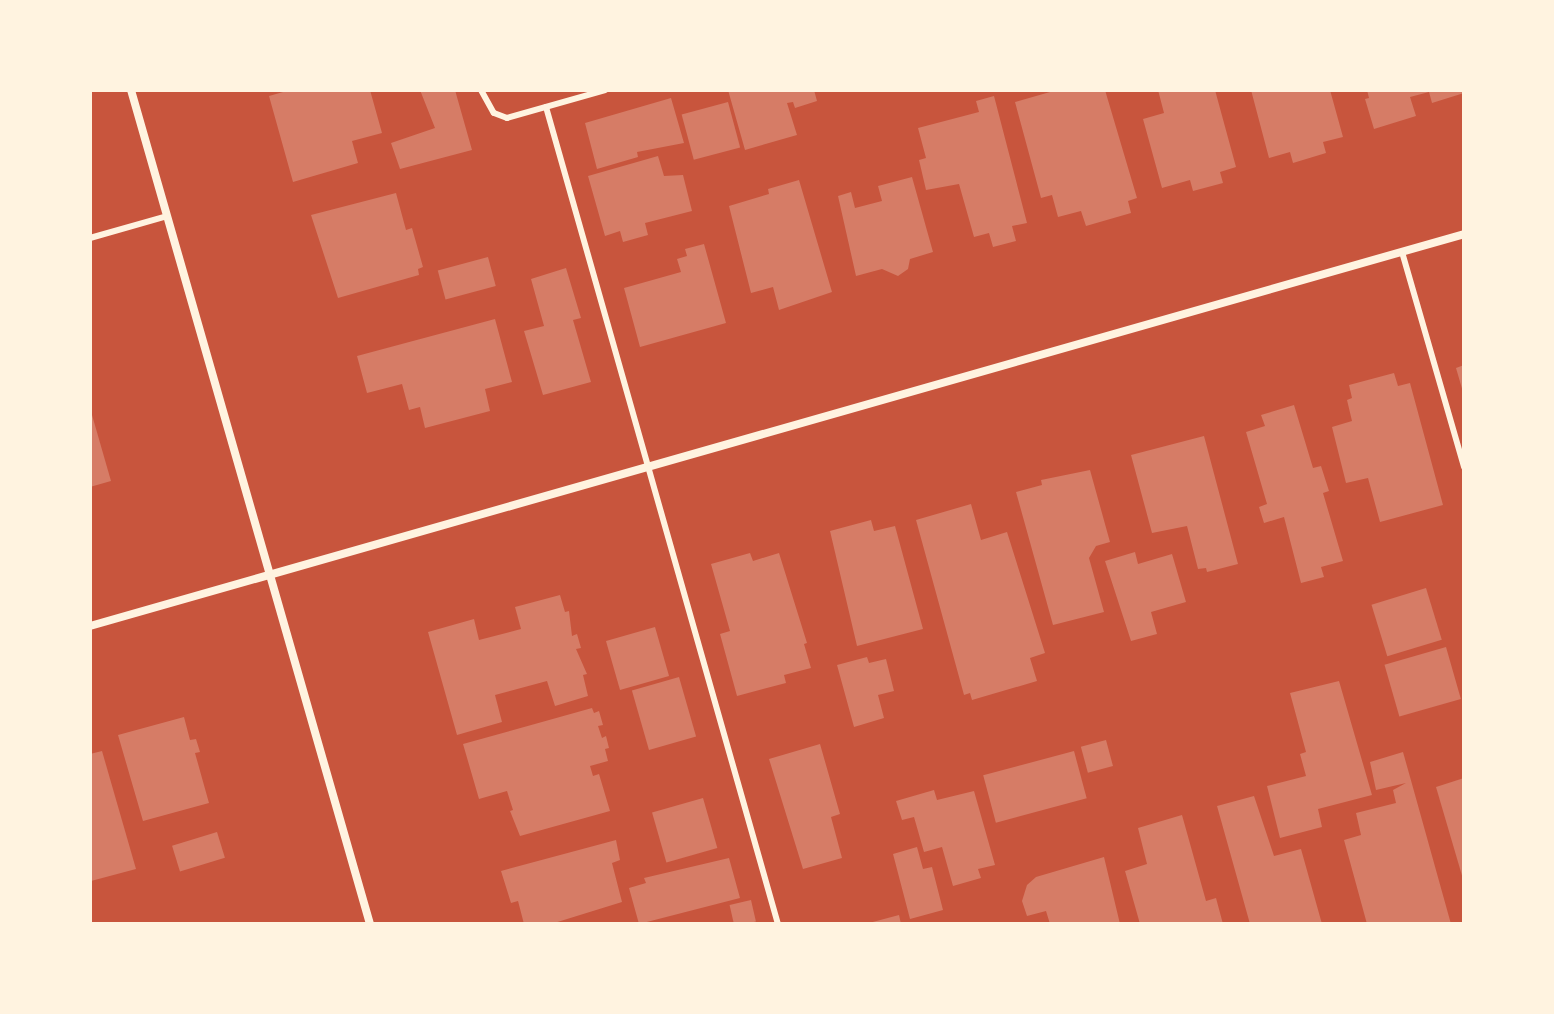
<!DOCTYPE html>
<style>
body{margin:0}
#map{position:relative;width:1554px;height:1014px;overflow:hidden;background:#c8553d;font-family:Karla,sans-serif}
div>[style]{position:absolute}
.building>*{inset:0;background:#d67c66;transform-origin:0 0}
.service>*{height:6px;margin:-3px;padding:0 3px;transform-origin:3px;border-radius:3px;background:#fff3e0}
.minor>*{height:8px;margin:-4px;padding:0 4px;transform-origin:4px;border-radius:4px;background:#fff3e0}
span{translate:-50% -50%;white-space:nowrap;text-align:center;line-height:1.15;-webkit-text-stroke:6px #fff3e0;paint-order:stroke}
.frame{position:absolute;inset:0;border:92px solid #fff3e0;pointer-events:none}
</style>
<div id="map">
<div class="building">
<i style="clip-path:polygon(290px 90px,370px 90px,382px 133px,352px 141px,358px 163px,293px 182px,269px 96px)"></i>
<i style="clip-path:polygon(420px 90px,455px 90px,472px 150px,400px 169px,391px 143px,435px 128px)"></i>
<i style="clip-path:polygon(728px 90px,814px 90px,817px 101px,795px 108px,793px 102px,787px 103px,797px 135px,745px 150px)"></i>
<i style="clip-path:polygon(1057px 90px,1105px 90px,1137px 198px,1128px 201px,1131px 213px,1086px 226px,1081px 211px,1058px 217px,1052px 195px,1041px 198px,1015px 102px)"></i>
<i style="clip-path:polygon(1158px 90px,1215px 90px,1236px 167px,1220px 172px,1223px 183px,1193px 191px,1190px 180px,1162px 188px,1143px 119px,1164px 113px)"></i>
<i style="clip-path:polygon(1251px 90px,1330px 90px,1343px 137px,1323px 142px,1326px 153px,1293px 163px,1290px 152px,1269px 158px)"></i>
<i style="clip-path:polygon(1367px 90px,1464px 90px,1464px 93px,1432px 103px,1429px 92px,1410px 97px,1416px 116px,1374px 129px,1365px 99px,1369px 98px)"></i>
<i style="clip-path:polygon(994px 96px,1027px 223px,1012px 226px,1016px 241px,993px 247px,989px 233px,974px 237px,959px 184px,926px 190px,919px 160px,926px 158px,918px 128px,979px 112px,976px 101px)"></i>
<i style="clip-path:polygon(671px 98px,684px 143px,637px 152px,638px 157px,597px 169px,585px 123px)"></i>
<i style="left:728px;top:102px;width:47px;height:48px;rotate:75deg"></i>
<i style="clip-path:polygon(658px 156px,664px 176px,683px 175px,692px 211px,645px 223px,648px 235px,623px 242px,620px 231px,605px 236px,588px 176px)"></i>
<i style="clip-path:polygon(912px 177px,933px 252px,910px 259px,908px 269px,898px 276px,882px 269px,856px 276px,838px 196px,851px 192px,855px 208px,882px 201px,878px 186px)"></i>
<i style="clip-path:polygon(799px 180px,832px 292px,779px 310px,773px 287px,751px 293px,729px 206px,769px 194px,768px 189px)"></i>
<i style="clip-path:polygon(396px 193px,406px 230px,412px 228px,423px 267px,418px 269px,419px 275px,338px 298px,311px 215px)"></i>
<i style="clip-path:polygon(704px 244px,726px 323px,640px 347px,624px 288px,681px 272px,677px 259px,687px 256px,685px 249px)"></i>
<i style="left:488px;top:257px;width:30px;height:52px;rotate:75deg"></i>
<i style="clip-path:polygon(566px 268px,581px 318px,573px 320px,591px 382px,543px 395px,524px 331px,544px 326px,531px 279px)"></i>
<i style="clip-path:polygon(495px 319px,512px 382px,485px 389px,490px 411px,425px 428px,420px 407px,409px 410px,402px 384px,367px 393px,357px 356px)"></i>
<i style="clip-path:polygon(1464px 365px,1464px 392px,1463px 392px,1456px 368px)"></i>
<i style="clip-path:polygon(1394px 373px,1398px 386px,1410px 383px,1443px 505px,1380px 522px,1368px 478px,1346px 483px,1332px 427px,1352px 421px,1347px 400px,1352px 398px,1349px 385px)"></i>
<i style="clip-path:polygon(1294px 405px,1313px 468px,1321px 466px,1329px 491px,1323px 493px,1343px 561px,1321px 567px,1324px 577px,1301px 583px,1284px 517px,1264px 523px,1259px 507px,1267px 504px,1246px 432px,1265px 426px,1261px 415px)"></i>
<i style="clip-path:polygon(90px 408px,111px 481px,90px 487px)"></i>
<i style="clip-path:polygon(1204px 436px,1238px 564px,1207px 572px,1206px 568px,1198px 569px,1187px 526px,1152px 533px,1131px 455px)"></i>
<i style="clip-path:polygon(1090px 470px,1110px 542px,1096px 546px,1089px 558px,1104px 612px,1053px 625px,1016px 492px,1042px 485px,1041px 480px)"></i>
<i style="clip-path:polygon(971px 504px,981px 540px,1007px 532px,1045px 653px,1030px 658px,1037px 681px,972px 700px,970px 693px,964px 695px,916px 520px)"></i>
<i style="clip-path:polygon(871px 520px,874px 531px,895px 526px,923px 629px,857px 646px,830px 531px)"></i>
<i style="clip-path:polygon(1135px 552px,1138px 564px,1172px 554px,1186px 602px,1151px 612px,1157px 634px,1131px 641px,1105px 561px)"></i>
<i style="clip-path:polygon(750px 553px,753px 561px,779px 553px,807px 643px,804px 644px,811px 668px,784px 675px,786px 683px,737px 696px,720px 634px,730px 631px,711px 564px)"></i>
<i style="left:1426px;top:588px;width:54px;height:57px;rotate:73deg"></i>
<i style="clip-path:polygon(560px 595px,565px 612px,569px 611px,572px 636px,577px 634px,581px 648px,576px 649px,587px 674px,583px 675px,588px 696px,555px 706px,547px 681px,495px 695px,502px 722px,457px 735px,428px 632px,474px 619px,479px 640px,521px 629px,515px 607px)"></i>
<i style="left:655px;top:627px;width:51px;height:51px;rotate:74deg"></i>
<i style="left:1446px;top:647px;width:54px;height:64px;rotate:74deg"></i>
<i style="clip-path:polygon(867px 657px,869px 663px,886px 659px,894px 691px,878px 695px,884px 718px,854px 727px,837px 665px)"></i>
<i style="left:679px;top:677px;width:62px;height:49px;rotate:74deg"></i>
<i style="clip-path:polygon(1339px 681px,1372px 795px,1318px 809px,1322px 827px,1280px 838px,1267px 786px,1306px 776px,1300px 754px,1306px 752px,1290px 693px)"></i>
<i style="clip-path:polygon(592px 708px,594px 713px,599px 711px,603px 725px,598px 726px,602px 738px,606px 736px,609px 748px,605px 749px,608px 761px,590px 766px,593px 776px,599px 774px,610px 811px,520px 836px,510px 811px,513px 810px,507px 791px,479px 799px,463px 744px)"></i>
<i style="clip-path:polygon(184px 717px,190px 740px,196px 739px,200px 752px,195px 753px,209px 803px,143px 821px,118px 735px)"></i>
<i style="left:1106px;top:740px;width:27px;height:26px;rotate:75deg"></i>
<i style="clip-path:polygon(820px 744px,840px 814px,831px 817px,842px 858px,803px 869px,769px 759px)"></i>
<i style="clip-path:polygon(102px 751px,136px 869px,91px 881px,90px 754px)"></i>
<i style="left:1074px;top:751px;width:49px;height:94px;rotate:75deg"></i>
<i style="clip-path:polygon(1403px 752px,1412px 784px,1451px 924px,1367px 924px,1344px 840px,1361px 835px,1356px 813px,1396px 803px,1393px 790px,1406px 783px,1376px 790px,1370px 762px)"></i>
<i style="clip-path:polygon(1464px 778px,1464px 879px,1463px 879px,1436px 787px)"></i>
<i style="clip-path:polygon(934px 790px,937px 800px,974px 791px,995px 865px,978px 869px,981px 878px,953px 886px,942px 847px,924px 852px,914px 817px,902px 820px,896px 801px)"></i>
<i style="clip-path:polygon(1254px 796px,1274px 856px,1301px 849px,1322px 924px,1250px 924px,1217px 806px)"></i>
<i style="left:703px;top:798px;width:52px;height:53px;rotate:74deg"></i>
<i style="clip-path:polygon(1182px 815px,1206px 901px,1216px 898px,1223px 924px,1140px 924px,1125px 871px,1147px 864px,1138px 828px)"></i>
<i style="left:217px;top:832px;width:27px;height:47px;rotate:73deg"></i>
<i style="clip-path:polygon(616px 840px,620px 860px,612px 863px,622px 902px,551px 924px,524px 924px,518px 901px,511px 903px,501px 871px)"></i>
<i style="clip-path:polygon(917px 847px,923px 869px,932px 867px,943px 910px,910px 919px,893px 854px)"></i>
<i style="clip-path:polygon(1104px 857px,1120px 924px,1050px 924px,1046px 911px,1027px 916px,1022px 901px,1027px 885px,1036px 877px)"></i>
<i style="clip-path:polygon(729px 858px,740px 898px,639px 924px,629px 888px,646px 883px,644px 878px)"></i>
<i style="left:751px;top:900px;width:22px;height:22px;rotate:77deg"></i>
<i style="clip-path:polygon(899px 915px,901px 924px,869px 924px,869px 923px)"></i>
</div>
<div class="service">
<i style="left:481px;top:90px;width:26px;rotate:61deg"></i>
<i style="left:494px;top:113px;width:14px;rotate:21deg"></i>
<i style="left:507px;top:118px;width:102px;rotate:-15.9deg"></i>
<i style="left:546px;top:107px;width:849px;rotate:74.15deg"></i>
<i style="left:90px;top:238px;width:80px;rotate:-15.9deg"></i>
<i style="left:1402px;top:252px;width:224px;rotate:73.9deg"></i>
</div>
<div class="minor">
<i style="left:131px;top:90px;width:868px;rotate:74.01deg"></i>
<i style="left:90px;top:626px;width:1429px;rotate:-15.92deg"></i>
</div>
<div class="frame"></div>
</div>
